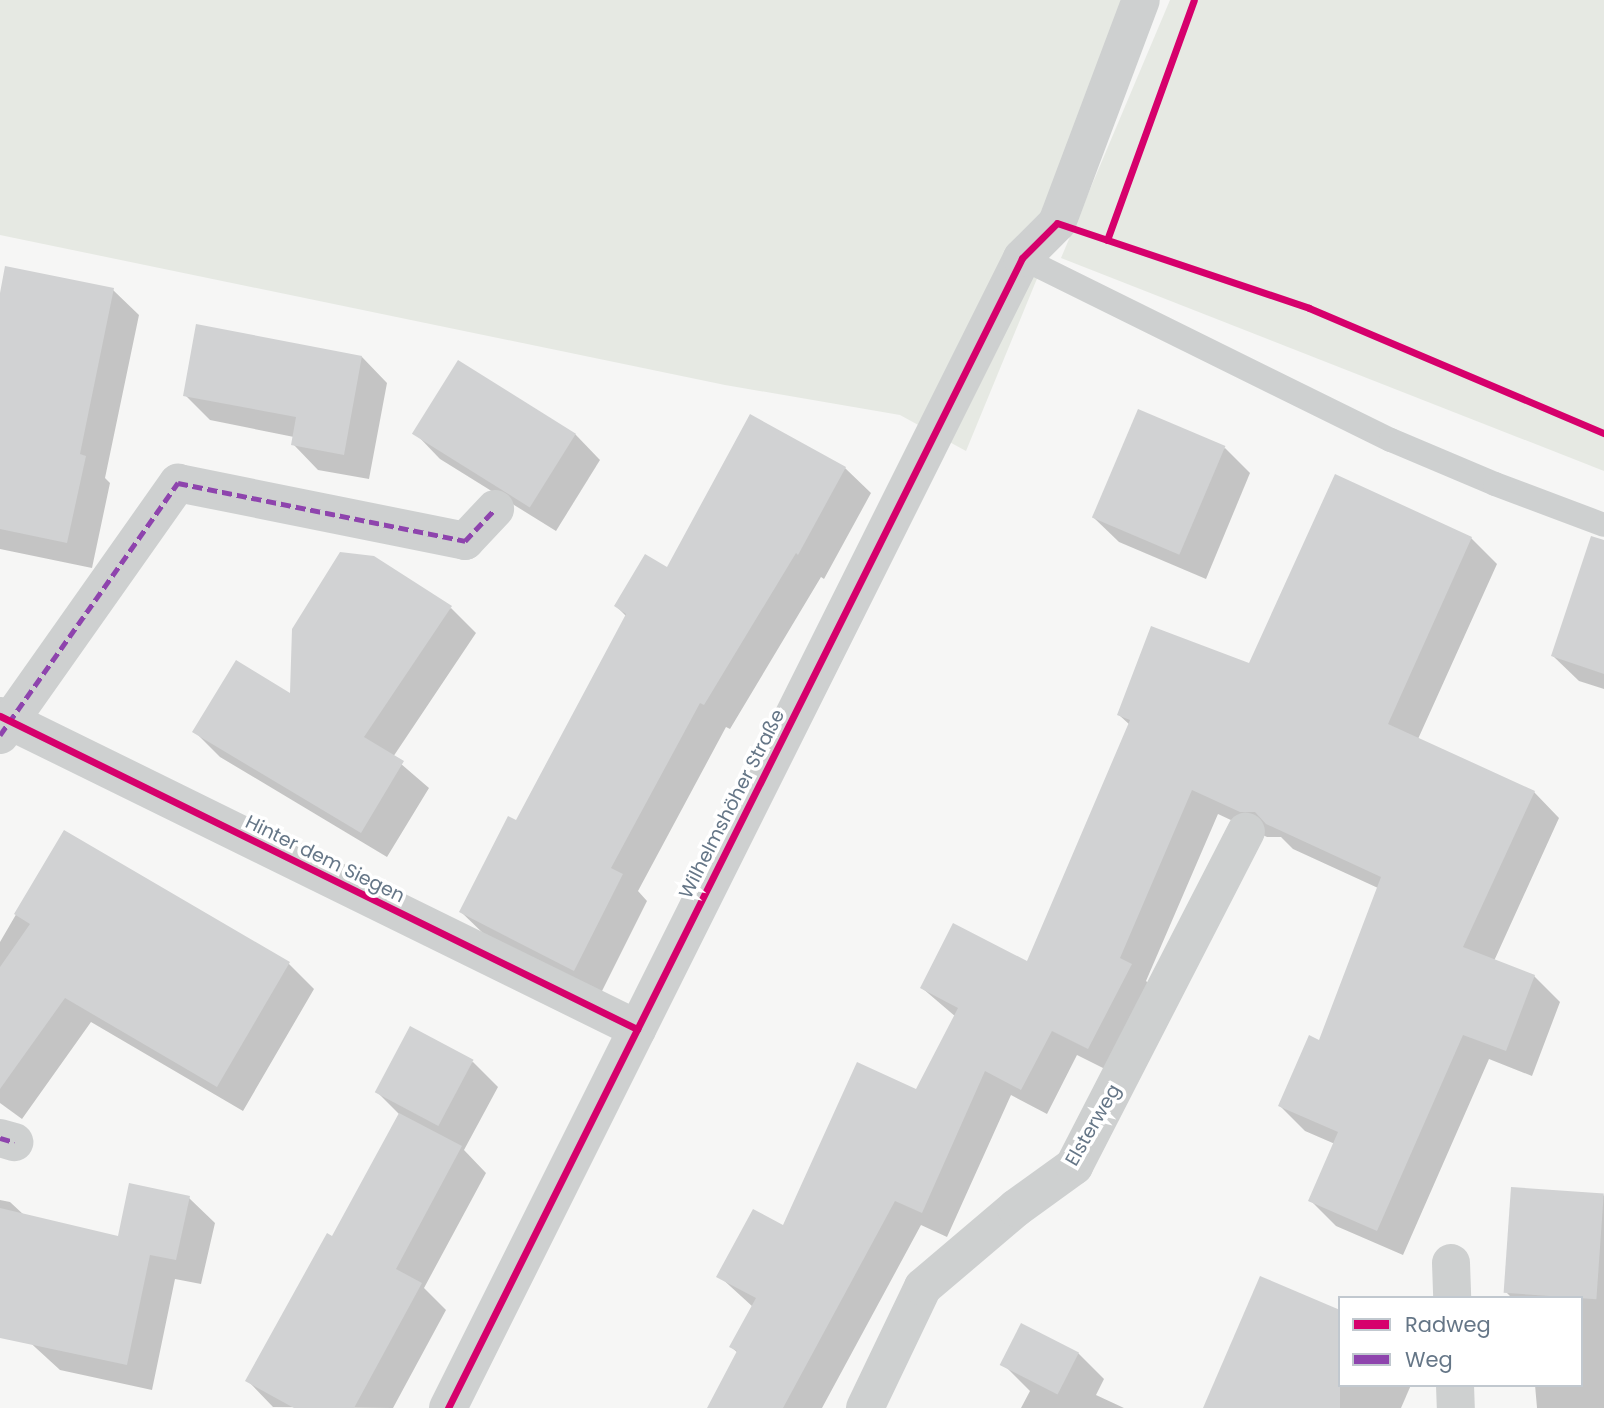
<!DOCTYPE html>
<meta charset="utf-8">
<style>
body{margin:0}
#map{position:relative;width:1604px;height:1408px;overflow:hidden;background:#f6f6f5;font-family:Poppins,sans-serif}
div>[style]{position:absolute}
.green>*{inset:0;background:#e6e9e3}
.shadow>*{inset:0;background:#0003}
.building>*{inset:0;background:#d1d2d3;transform-origin:0 0}
.service>*{height:24px;margin:-12px;padding:0 12px;transform-origin:12px;border-radius:12px;background:#ced0d0}
.minor>*{height:38px;margin:-19px;padding:0 19px;transform-origin:19px;border-radius:19px;background:#ced0d0}
.quiet>*{height:5px;margin-top:-2.5px;transform-origin:0;background:repeating-linear-gradient(90deg,#8e44ad 0 10px,transparent 0 15px)}
.cycleway>*{height:7px;margin:-3.5px;padding:0 3.5px;transform-origin:3.5px;border-radius:3.5px;background:#d6006c}
span{translate:-50% -50%;white-space:nowrap;text-align:center;line-height:1.15;-webkit-text-stroke:7px #fff;paint-order:stroke}
.street-label{font-size:19px;color:#657687}
.legend{position:absolute;left:1338px;top:1296px;width:245px;height:91px;box-sizing:border-box;background:#fff;border:2px solid #c1c8cf;margin:0;padding:9px 12px;list-style:none;font-size:21px;color:#657687}
.legend li{display:flex;align-items:center;gap:14px;height:35px}
.legend b{width:35px;border:2px solid #c1c8cf}
</style>
<div id="map">
<div class="green">
<i style="clip-path:polygon(0 0,1142px 0,1090px 150px,966px 451px,900px 415px,725px 385px,0 235px)"></i>
<i style="clip-path:polygon(1170px 0,1604px 0,1604px 471px,1061px 258px)"></i>
</div>
<div class="shadow">
<i style="clip-path:polygon(113px 290px,139px 315px,105px 478px,110px 483px,92px 568px,0 549px,0 302px)"></i>
<i style="clip-path:polygon(362px 357px,387px 383px,369px 479px,318px 470px,293px 444px,294px 437px,210px 420px,185px 395px)"></i>
<i style="clip-path:polygon(415px 433px,575px 434px,600px 460px,556px 531px,440px 459px)"></i>
<i style="clip-path:polygon(1225px 448px,1250px 473px,1206px 579px,1119px 542px,1093px 517px)"></i>
<i style="clip-path:polygon(845px 468px,871px 493px,824px 579px,821px 577px,730px 729px,726px 727px,638px 891px,647px 901px,600px 995px,487px 937px,461px 912px,517px 822px,627px 617px,616px 606px,667px 570px)"></i>
<i style="clip-path:polygon(1471px 538px,1497px 564px,1418px 739px,1534px 792px,1559px 818px,1494px 961px,1534px 976px,1560px 1002px,1532px 1076px,1489px 1059px,1403px 1255px,1336px 1226px,1310px 1200px,1335px 1144px,1305px 1131px,1280px 1106px,1320px 1042px,1378px 888px,1293px 849px,1281px 837px,1267px 837px,1218px 814px,1146px 981px,1156px 990px,1113px 1073px,1077px 1055px,1047px 1114px,1011px 1095px,947px 1237px,921px 1225px,822px 1408px,709px 1408px,738px 1353px,731px 1347px,753px 1307px,719px 1276px,784px 1228px,917px 1092px,956px 1017px,922px 988px,1028px 963px,1130px 725px,1119px 715px,1250px 665px)"></i>
<i style="clip-path:polygon(1604px 590px,1604px 689px,1579px 681px,1553px 656px)"></i>
<i style="clip-path:polygon(451px 608px,476px 633px,393px 757px,429px 788px,387px 857px,220px 757px,195px 732px,292px 696px)"></i>
<i style="clip-path:polygon(64px 832px,289px 964px,314px 989px,243px 1111px,91px 1022px,22px 1119px,0 1103px,0 942px)"></i>
<i style="clip-path:polygon(473px 1062px,498px 1087px,464px 1150px,486px 1173px,424px 1288px,446px 1310px,393px 1408px,273px 1407px,248px 1381px,333px 1238px,400px 1115px,376px 1091px)"></i>
<i style="clip-path:polygon(1604px 1195px,1604px 1408px,1537px 1408px,1535px 1385px,1581px 1385px,1581px 1298px,1512px 1298px,1506px 1292px)"></i>
<i style="clip-path:polygon(189px 1198px,215px 1223px,201px 1284px,175px 1279px,152px 1390px,60px 1370px,0 1315px,0 1200px,10px 1202px,24px 1215px,119px 1238px)"></i>
<i style="clip-path:polygon(1078px 1353px,1104px 1379px,1096px 1395px,1124px 1408px,1021px 1408px,1030px 1391px,1003px 1364px)"></i>
<i style="clip-path:polygon(1340px 1385px,1411px 1385px,1401px 1408px,1205px 1408px)"></i>
</div>
<div class="building">
<i style="clip-path:polygon(5px 266px,114px 288px,80px 454px,86px 456px,67px 543px,0 529px,0 293px)"></i>
<i style="clip-path:polygon(196px 324px,362px 356px,344px 455px,291px 445px,296px 417px,183px 396px)"></i>
<i style="left:458px;top:360px;width:139px;height:87px;rotate:32deg"></i>
<i style="left:1138px;top:409px;width:95px;height:118px;rotate:23deg"></i>
<i style="clip-path:polygon(750px 414px,846px 467px,798px 555px,796px 553px,704px 705px,700px 703px,611px 868px,623px 874px,574px 971px,459px 912px,508px 816px,516px 820px,626px 614px,614px 606px,645px 554px,667px 567px)"></i>
<i style="clip-path:polygon(1335px 474px,1472px 537px,1388px 724px,1535px 791px,1463px 947px,1535px 975px,1506px 1051px,1463px 1035px,1377px 1231px,1308px 1201px,1338px 1132px,1278px 1106px,1309px 1035px,1319px 1040px,1381px 877px,1266px 824px,1255px 812px,1240px 812px,1192px 790px,1120px 958px,1132px 964px,1088px 1049px,1052px 1031px,1021px 1090px,985px 1071px,922px 1213px,895px 1201px,783px 1408px,707px 1408px,737px 1351px,729px 1347px,756px 1298px,716px 1277px,753px 1209px,783px 1225px,857px 1062px,916px 1089px,958px 1008px,920px 988px,953px 923px,1027px 961px,1130px 720px,1117px 715px,1151px 626px,1249px 663px)"></i>
<i style="clip-path:polygon(1591px 536px,1604px 540px,1604px 674px,1551px 656px)"></i>
<i style="clip-path:polygon(340px 552px,374px 556px,452px 606px,364px 737px,404px 761px,361px 833px,192px 732px,236px 660px,290px 693px,292px 629px)"></i>
<i style="clip-path:polygon(64px 830px,290px 962px,217px 1087px,65px 998px,0 1089px,0 967px,30px 924px,14px 914px)"></i>
<i style="left:410px;top:1026px;width:72px;height:75px;rotate:28deg"></i>
<i style="clip-path:polygon(399px 1113px,462px 1146px,396px 1269px,422px 1283px,354px 1408px,294px 1408px,245px 1381px,327px 1233px,332px 1236px)"></i>
<i style="clip-path:polygon(129px 1183px,190px 1196px,176px 1260px,150px 1255px,127px 1365px,0 1338px,0 1208px,118px 1236px)"></i>
<i style="left:1511px;top:1187px;width:93px;height:106px;rotate:4deg"></i>
<i style="clip-path:polygon(1260px 1276px,1340px 1310px,1340px 1408px,1203px 1408px)"></i>
<i style="left:1021px;top:1323px;width:65px;height:47px;rotate:27deg"></i>
</div>
<div class="service">
<i style="left:1022px;top:258px;width:411px;rotate:26.3deg"></i>
<i style="left:1391px;top:440px;width:113px;rotate:22.9deg"></i>
<i style="left:1495px;top:484px;width:116px;rotate:20.6deg"></i>
</div>
<div class="minor">
<i style="left:0;top:716px;width:710px;rotate:26.17deg"></i>
<i style="left:0;top:735px;width:309px;rotate:-54.8deg"></i>
<i style="left:178px;top:483px;width:293px;rotate:11.4deg"></i>
<i style="left:465px;top:541px;width:44px;rotate:-46.8deg"></i>
<i style="left:0;top:1138px;width:15px;rotate:16deg"></i>
<i style="left:1451px;top:1263px;width:35px;rotate:88deg"></i>
<i style="left:1455px;top:1385px;width:23px;rotate:88deg"></i>
<i style="left:448px;top:1408px;width:1285px;rotate:-63.47deg"></i>
<i style="left:1022px;top:258px;width:49px;rotate:-45deg"></i>
<i style="left:1057px;top:223px;width:238px;rotate:-69.4deg"></i>
<i style="left:865px;top:1408px;width:134px;rotate:-64.4deg"></i>
<i style="left:923px;top:1287px;width:122px;rotate:-40.3deg"></i>
<i style="left:1016px;top:1208px;width:72px;rotate:-35.9deg"></i>
<i style="left:1074px;top:1166px;width:376px;rotate:-62.8deg"></i>
</div>
<div class="quiet">
<i style="left:0;top:735px;width:309px;rotate:-54.8deg"></i>
<i style="left:178px;top:483px;width:293px;rotate:11.4deg"></i>
<i style="left:465px;top:541px;width:44px;rotate:-46.8deg"></i>
<i style="left:0;top:1138px;width:15px;rotate:16deg"></i>
</div>
<div class="cycleway">
<i style="left:1107px;top:240px;width:255px;rotate:-70.1deg"></i>
<i style="left:0;top:716px;width:710px;rotate:26.17deg"></i>
<i style="left:448px;top:1408px;width:1285px;rotate:-63.47deg"></i>
<i style="left:1022px;top:258px;width:49px;rotate:-45deg"></i>
<i style="left:1057px;top:223px;width:266px;rotate:18.6deg"></i>
<i style="left:1309px;top:308px;width:320px;rotate:23deg"></i>
</div>
<div class="street-label">
<span style="left:732px;top:804px;rotate:-63deg">Wilhelmshöher Straße</span>
<span style="left:325px;top:859px;rotate:26deg">Hinter dem Siegen</span>
<span style="left:1093px;top:1125px;rotate:-60deg">Elsterweg</span>
</div>
<ul class="legend">
<li><b style="height:9px;background:#d6006c"></b>Radweg</li>
<li><b style="height:9px;background:#8e44ad"></b>Weg</li>
</ul>
</div>
